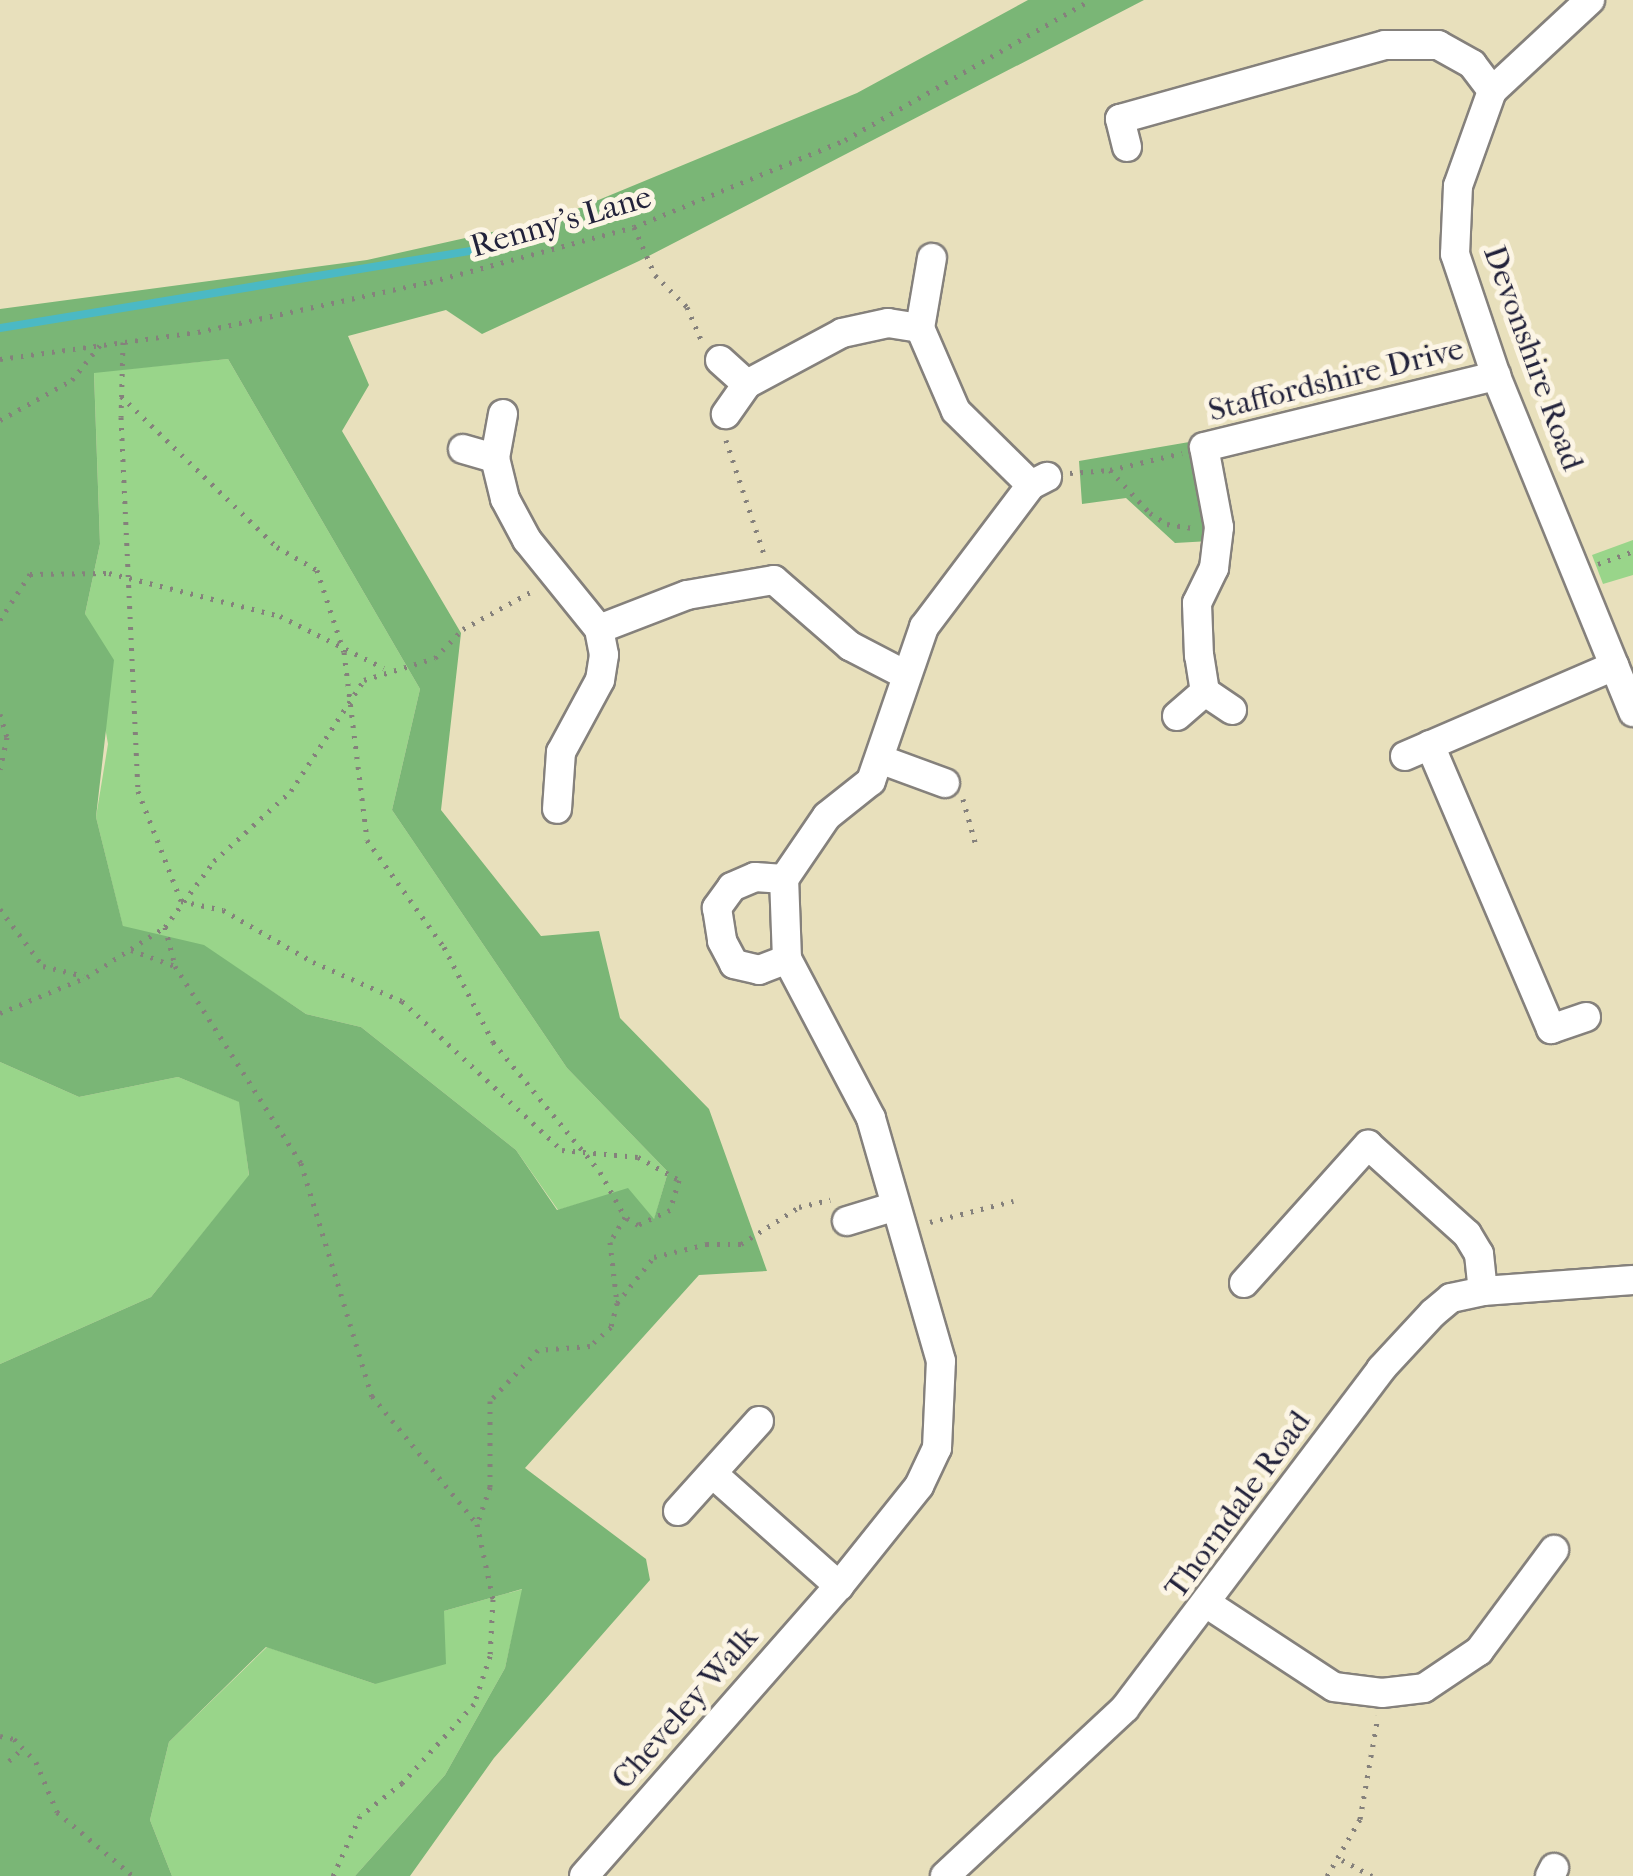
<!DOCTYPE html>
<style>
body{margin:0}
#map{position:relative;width:1633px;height:1876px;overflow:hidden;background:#e8e0bc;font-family:"IM FELL French Canon",serif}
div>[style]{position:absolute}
.green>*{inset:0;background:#99d58a}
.forest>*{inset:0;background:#7ab676}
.stream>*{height:8px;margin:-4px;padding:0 4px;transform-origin:4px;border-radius:4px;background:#4bb9c4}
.path>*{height:5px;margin-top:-2.5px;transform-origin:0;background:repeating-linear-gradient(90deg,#85817c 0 2.5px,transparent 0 10.5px)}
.roads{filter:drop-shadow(2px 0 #85817c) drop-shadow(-2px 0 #85817c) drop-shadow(0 2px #85817c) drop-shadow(0 -2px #85817c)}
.minor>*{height:28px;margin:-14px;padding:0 14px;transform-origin:14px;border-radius:14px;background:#fff}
span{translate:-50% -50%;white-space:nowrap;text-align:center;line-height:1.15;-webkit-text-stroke:10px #fcf5e5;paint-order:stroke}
.street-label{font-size:32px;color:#22223b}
</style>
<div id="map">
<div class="green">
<i style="clip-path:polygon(228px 359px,420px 689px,392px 810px,567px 1068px,668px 1172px,654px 1220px,628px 1189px,558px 1210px,516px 1150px,361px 1027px,306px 1014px,204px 946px,123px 927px,96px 817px,108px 744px,85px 614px,100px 544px,94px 372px)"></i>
<i style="clip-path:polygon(1633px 540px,1633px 575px,1603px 584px,1592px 555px)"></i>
<i style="clip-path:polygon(0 1062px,79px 1097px,178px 1077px,240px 1102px,249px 1176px,151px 1297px,0 1364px)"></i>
<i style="clip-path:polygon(523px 1589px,505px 1668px,445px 1775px,355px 1876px,172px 1876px,150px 1820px,169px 1742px,267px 1647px,375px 1684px,444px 1611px)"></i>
</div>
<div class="forest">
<i style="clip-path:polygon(evenodd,1028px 0,1144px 0,639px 261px,482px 334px,446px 310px,348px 336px,369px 385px,342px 431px,461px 633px,441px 810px,541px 936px,599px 931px,620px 1018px,709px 1109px,767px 1271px,699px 1275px,525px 1468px,646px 1559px,650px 1580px,494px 1758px,410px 1876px,355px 1876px,445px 1775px,505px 1668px,522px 1589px,444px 1611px,446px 1664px,375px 1684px,266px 1647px,169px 1742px,150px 1820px,172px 1876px,0 1876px,0 1364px,151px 1297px,249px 1175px,239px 1102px,178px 1077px,79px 1097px,0 1062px,0 309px,367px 260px,555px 218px,857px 93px,1028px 0,228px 359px,420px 689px,392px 810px,567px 1068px,668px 1172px,654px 1219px,628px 1188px,557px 1210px,516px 1150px,361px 1027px,306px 1014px,204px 945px,123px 926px,96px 817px,114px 660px,85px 614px,100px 544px,94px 373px,228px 359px)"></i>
<i style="clip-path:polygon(1195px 441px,1210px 541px,1175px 543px,1126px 498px,1082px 504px,1079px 461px)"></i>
</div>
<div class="stream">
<i style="left:0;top:328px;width:477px;rotate:-9.3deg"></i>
</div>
<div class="path">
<i style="left:634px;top:227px;width:52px;rotate:66.4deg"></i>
<i style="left:655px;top:275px;width:45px;rotate:45deg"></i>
<i style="left:687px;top:307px;width:40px;rotate:66.6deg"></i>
<i style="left:123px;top:342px;width:75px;rotate:91.5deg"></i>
<i style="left:121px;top:417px;width:374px;rotate:87.4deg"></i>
<i style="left:138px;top:791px;width:118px;rotate:68.6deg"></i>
<i style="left:181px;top:901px;width:43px;rotate:12.1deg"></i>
<i style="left:223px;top:910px;width:104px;rotate:30deg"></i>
<i style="left:313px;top:962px;width:97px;rotate:23.7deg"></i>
<i style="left:402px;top:1001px;width:219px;rotate:43deg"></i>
<i style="left:562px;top:1150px;width:76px;rotate:5.3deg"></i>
<i style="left:638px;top:1157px;width:47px;rotate:29.3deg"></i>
<i style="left:679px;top:1180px;width:31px;rotate:107deg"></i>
<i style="left:670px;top:1210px;width:35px;rotate:155deg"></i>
<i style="left:638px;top:1225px;width:15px;rotate:-148deg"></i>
<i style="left:0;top:359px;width:200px;rotate:-7.8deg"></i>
<i style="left:198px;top:332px;width:237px;rotate:-12.2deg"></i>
<i style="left:430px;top:282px;width:211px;rotate:-15.1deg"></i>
<i style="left:634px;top:227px;width:228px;rotate:-22.4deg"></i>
<i style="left:845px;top:140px;width:282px;rotate:-29.7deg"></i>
<i style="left:121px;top:396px;width:217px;rotate:44.1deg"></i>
<i style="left:277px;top:547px;width:46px;rotate:29.9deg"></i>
<i style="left:317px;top:570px;width:86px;rotate:71.8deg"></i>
<i style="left:344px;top:652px;width:189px;rotate:83deg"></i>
<i style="left:367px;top:840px;width:132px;rotate:54.3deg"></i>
<i style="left:444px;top:947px;width:107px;rotate:62.7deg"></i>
<i style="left:493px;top:1042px;width:168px;rotate:50.5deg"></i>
<i style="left:600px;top:1172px;width:51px;rotate:60.9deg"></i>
<i style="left:625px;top:1217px;width:29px;rotate:121deg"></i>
<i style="left:610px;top:1242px;width:61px;rotate:83.5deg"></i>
<i style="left:617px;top:1303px;width:25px;rotate:104deg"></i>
<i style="left:611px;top:1327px;width:28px;rotate:138deg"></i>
<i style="left:590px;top:1346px;width:52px;rotate:175.6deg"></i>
<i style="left:538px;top:1350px;width:70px;rotate:133.3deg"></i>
<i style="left:490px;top:1401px;width:86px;rotate:90deg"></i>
<i style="left:490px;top:1487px;width:39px;rotate:109deg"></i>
<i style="left:0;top:420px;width:82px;rotate:-29.1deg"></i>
<i style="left:72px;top:380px;width:45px;rotate:-51.3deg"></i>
<i style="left:726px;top:440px;width:123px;rotate:71.6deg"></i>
<i style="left:1110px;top:470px;width:74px;rotate:-13.3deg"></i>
<i style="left:1070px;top:473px;width:40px;rotate:-4.3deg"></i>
<i style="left:1110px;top:470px;width:59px;rotate:47.1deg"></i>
<i style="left:1150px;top:513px;width:20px;rotate:33deg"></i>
<i style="left:1167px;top:524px;width:24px;rotate:9deg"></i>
<i style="left:1598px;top:564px;width:37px;rotate:-20deg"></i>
<i style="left:0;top:620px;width:55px;rotate:-56.9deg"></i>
<i style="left:30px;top:574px;width:79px;rotate:-0.7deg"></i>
<i style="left:109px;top:573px;width:176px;rotate:14.1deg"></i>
<i style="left:280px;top:616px;width:116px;rotate:26.6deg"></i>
<i style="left:0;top:714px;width:24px;rotate:73deg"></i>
<i style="left:7px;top:737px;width:33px;rotate:102deg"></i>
<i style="left:963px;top:799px;width:52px;rotate:74.4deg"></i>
<i style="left:0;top:909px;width:71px;rotate:53deg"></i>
<i style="left:43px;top:966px;width:42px;rotate:13.7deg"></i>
<i style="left:165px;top:927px;width:40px;rotate:75.6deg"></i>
<i style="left:175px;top:966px;width:234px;rotate:57.4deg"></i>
<i style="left:301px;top:1163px;width:244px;rotate:73.1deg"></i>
<i style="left:372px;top:1396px;width:166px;rotate:50.6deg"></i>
<i style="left:477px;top:1524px;width:77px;rotate:78deg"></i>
<i style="left:493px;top:1599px;width:57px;rotate:93deg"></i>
<i style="left:490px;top:1656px;width:51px;rotate:108.4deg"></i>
<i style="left:474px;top:1704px;width:107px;rotate:132.3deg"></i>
<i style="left:402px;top:1783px;width:53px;rotate:141.8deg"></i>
<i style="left:360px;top:1816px;width:66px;rotate:114.2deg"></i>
<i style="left:131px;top:950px;width:47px;rotate:20deg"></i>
<i style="left:0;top:1013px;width:94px;rotate:-22.5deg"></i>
<i style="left:87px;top:977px;width:93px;rotate:-32.7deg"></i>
<i style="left:165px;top:927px;width:82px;rotate:-53.4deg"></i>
<i style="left:214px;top:861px;width:104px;rotate:-42.3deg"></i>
<i style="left:291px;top:791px;width:133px;rotate:-56.7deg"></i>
<i style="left:364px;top:680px;width:74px;rotate:-17.2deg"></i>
<i style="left:435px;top:658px;width:40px;rotate:-46deg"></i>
<i style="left:463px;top:629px;width:83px;rotate:-28.7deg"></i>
<i style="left:930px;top:1222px;width:86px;rotate:-14.2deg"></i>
<i style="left:617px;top:1303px;width:59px;rotate:-51.2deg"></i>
<i style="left:654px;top:1257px;width:55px;rotate:-13.8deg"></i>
<i style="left:707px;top:1244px;width:34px"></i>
<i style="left:741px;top:1244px;width:69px;rotate:-32.5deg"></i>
<i style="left:799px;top:1207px;width:32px;rotate:-13deg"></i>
<i style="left:0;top:1736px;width:14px;rotate:12deg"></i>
<i style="left:14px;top:1739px;width:32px;rotate:46deg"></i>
<i style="left:36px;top:1762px;width:54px;rotate:67.2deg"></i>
<i style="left:57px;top:1812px;width:99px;rotate:40.1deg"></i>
<i style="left:9px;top:1761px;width:19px;rotate:-43deg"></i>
<i style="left:1342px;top:1860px;width:34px;rotate:28deg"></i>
<i style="left:1327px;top:1876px;width:66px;rotate:-59.9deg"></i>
<i style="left:1360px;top:1819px;width:105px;rotate:-80.1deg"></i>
</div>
<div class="roads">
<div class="minor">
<i style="left:1590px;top:0;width:134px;rotate:137.1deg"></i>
<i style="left:1492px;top:91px;width:101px;rotate:109.7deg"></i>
<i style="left:1458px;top:186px;width:68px;rotate:92.5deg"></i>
<i style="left:1455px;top:254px;width:129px;rotate:71.4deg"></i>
<i style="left:1496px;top:376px;width:363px;rotate:67.8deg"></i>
<i style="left:1127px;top:147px;width:29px;rotate:-104deg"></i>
<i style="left:1120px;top:119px;width:275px;rotate:-15.6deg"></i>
<i style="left:1385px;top:45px;width:53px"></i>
<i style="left:1438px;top:45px;width:39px;rotate:29deg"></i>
<i style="left:1472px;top:64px;width:34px;rotate:53deg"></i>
<i style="left:920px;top:328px;width:71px;rotate:-80.3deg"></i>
<i style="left:720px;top:360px;width:36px;rotate:42deg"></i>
<i style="left:747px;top:384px;width:37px;rotate:125deg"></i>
<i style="left:747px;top:384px;width:108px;rotate:-28.2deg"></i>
<i style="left:842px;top:333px;width:47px;rotate:-12.3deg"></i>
<i style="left:888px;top:323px;width:32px;rotate:9deg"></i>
<i style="left:920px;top:328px;width:90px;rotate:66.6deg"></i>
<i style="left:956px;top:411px;width:105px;rotate:44.6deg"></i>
<i style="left:503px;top:414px;width:45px;rotate:100.3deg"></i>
<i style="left:495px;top:458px;width:42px;rotate:76.3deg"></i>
<i style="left:505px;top:499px;width:47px;rotate:61.8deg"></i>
<i style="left:527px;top:540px;width:114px;rotate:51deg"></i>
<i style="left:599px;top:629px;width:26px;rotate:79deg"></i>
<i style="left:604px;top:655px;width:25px;rotate:99deg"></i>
<i style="left:600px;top:680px;width:82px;rotate:118.4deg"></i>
<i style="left:561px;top:752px;width:57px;rotate:94deg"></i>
<i style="left:463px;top:449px;width:33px;rotate:16deg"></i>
<i style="left:599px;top:629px;width:94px;rotate:-21.1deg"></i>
<i style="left:687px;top:595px;width:88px;rotate:-9.8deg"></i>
<i style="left:774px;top:580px;width:101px;rotate:41deg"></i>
<i style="left:850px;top:646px;width:61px;rotate:27.4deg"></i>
<i style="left:1232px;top:710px;width:32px;rotate:-146deg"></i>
<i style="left:1205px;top:692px;width:36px;rotate:-99deg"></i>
<i style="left:1199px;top:656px;width:53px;rotate:-92.2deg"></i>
<i style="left:1197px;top:603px;width:39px;rotate:-64deg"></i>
<i style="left:1214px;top:568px;width:41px;rotate:-83deg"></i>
<i style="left:1219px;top:527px;width:81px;rotate:-100.6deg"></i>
<i style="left:1204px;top:447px;width:301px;rotate:-13.7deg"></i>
<i style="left:1177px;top:716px;width:37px;rotate:-41deg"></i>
<i style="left:1430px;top:745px;width:309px;rotate:66.9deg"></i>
<i style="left:1551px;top:1029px;width:37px;rotate:-19deg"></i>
<i style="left:1405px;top:756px;width:228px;rotate:-23.3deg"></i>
<i style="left:882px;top:760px;width:67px;rotate:20.1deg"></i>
<i style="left:784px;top:879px;width:29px;rotate:-176deg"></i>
<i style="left:755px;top:877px;width:25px;rotate:157deg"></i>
<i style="left:732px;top:887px;width:26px;rotate:126deg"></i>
<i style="left:717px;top:908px;width:33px;rotate:81deg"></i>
<i style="left:722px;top:941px;width:26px;rotate:62deg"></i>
<i style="left:734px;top:964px;width:26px;rotate:13deg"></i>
<i style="left:759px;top:970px;width:30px;rotate:-21deg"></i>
<i style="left:847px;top:1221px;width:48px;rotate:-16.9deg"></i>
<i style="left:1244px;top:1283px;width:186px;rotate:-48.1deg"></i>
<i style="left:1368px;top:1145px;width:133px;rotate:42deg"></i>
<i style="left:1467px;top:1234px;width:23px;rotate:59deg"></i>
<i style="left:1479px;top:1254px;width:37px;rotate:84deg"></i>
<i style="left:713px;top:1474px;width:169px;rotate:41.6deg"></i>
<i style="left:678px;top:1511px;width:121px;rotate:-48deg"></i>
<i style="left:1209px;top:1605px;width:149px;rotate:33.3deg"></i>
<i style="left:1334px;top:1687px;width:48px;rotate:7.1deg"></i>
<i style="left:1382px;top:1693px;width:42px;rotate:-6.8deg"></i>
<i style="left:1424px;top:1688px;width:66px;rotate:-33.9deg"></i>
<i style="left:1479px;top:1651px;width:126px;rotate:-53.4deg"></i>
<i style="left:584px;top:1876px;width:386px;rotate:-48.7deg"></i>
<i style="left:839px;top:1586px;width:128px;rotate:-51.3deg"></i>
<i style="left:919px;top:1486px;width:42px;rotate:-64.7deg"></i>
<i style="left:937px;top:1448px;width:87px;rotate:-87.4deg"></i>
<i style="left:941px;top:1361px;width:253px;rotate:-106.1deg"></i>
<i style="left:871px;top:1118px;width:180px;rotate:-117.8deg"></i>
<i style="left:787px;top:959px;width:80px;rotate:-92.1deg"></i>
<i style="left:784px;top:879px;width:76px;rotate:-55.7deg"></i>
<i style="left:827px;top:816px;width:56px;rotate:-38.5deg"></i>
<i style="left:871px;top:781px;width:163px;rotate:-71deg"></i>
<i style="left:924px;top:627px;width:178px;rotate:-53deg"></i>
<i style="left:1031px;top:485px;width:18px;rotate:-27deg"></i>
<i style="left:945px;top:1876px;width:246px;rotate:-43deg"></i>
<i style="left:1125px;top:1708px;width:425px;rotate:-52.9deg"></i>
<i style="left:1381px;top:1369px;width:76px;rotate:-47.1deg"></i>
<i style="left:1433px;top:1313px;width:23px;rotate:-40deg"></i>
<i style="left:1451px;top:1298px;width:33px;rotate:-12deg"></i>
<i style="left:1483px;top:1291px;width:150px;rotate:-4.2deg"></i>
<i style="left:1550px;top:1876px;width:9px;rotate:-63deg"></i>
</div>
</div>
<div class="street-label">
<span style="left:561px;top:222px;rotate:-16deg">Renny's Lane</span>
<span style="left:1533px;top:358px;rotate:70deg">Devonshire Road</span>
<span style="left:1336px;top:380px;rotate:-14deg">Staffordshire Drive</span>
<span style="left:1238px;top:1505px;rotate:-54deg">Thorndale Road</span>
<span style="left:685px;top:1708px;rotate:-49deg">Cheveley Walk</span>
</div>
</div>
